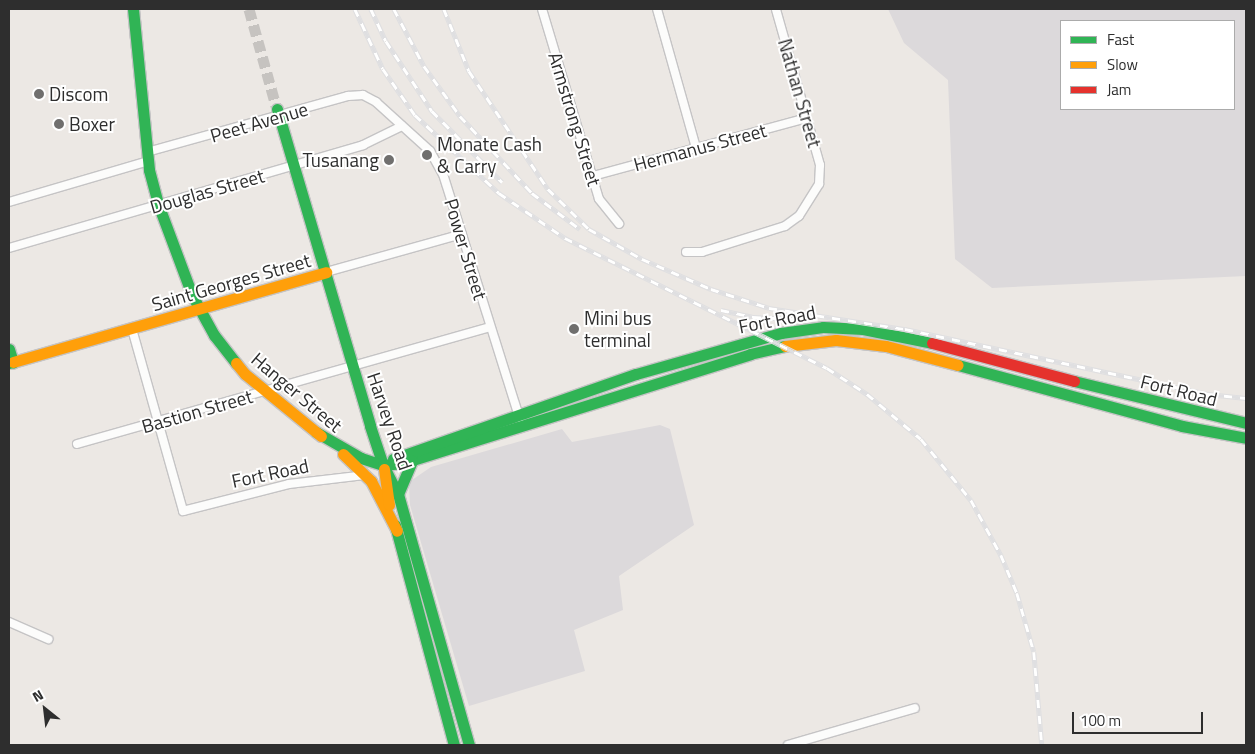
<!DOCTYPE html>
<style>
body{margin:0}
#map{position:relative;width:1255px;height:754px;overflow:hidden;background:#ece8e4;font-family:"Titillium Web",sans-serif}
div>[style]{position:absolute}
.industrial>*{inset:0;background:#dcd9db}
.secondary-tunnel>*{height:11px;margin-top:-5.5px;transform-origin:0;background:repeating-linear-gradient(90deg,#c6c3c0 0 11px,transparent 0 16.5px)}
.roads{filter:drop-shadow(1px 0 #c5c4c5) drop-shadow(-1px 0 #c5c4c5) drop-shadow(0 1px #c5c4c5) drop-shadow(0 -1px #c5c4c5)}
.street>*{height:8px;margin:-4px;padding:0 4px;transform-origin:4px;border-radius:4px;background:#fcfcfb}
.fast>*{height:11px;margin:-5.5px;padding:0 5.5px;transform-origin:5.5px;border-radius:5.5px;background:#30b455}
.slow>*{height:11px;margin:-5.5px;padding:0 5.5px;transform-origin:5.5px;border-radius:5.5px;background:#ff9f0a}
.jam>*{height:11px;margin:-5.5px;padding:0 5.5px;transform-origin:5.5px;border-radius:5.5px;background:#e5322d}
.rail>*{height:4.5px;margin-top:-2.25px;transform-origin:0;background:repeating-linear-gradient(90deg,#fff 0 8px,#dfdfe1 0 16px);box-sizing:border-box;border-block:1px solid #dfdfe1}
.dots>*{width:14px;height:14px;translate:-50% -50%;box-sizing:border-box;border:2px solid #fff;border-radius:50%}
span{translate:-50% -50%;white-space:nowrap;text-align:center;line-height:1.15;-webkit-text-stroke:4px #fff;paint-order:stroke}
.street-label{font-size:19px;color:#2e2e2e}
.poi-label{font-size:19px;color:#2e2e2e}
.left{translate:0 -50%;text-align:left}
.right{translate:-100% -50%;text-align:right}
.frame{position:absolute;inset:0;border:10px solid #2e2e2e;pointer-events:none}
.legend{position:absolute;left:1060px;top:20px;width:175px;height:90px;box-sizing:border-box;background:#fff;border:1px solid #ababab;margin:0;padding:6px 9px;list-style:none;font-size:15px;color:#2e2e2e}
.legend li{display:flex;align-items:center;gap:10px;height:25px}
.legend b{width:25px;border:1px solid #ababab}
.north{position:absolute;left:20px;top:684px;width:50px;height:50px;-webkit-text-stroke:4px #fff;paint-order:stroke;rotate:331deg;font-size:14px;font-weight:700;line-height:20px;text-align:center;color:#2e2e2e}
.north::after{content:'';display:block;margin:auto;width:18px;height:22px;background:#2e2e2e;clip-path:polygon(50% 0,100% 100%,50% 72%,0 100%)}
.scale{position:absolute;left:1072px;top:712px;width:131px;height:22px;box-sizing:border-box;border:2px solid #2e2e2e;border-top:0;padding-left:6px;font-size:15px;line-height:18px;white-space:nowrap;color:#2e2e2e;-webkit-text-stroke:4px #fff;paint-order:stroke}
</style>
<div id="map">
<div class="industrial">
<i style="clip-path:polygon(evenodd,888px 9px,1246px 9px,1246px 276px,992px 288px,955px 259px,948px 80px,904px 43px,888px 9px,1061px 21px,1234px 21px,1234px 109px,1061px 109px,1061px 21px)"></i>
<i style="clip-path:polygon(660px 425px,670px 429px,694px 525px,619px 576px,623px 610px,574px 630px,585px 671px,469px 706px,410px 505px,409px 482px,431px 467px,562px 429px,572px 442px)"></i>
</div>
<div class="secondary-tunnel">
<i style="left:249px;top:9px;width:104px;rotate:74.4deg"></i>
</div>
<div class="roads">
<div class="street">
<i style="left:542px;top:9px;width:198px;rotate:73.3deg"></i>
<i style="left:599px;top:199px;width:32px;rotate:51deg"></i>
<i style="left:657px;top:9px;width:144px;rotate:74.3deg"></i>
<i style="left:147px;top:152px;width:209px;rotate:-15.6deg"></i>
<i style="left:348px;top:96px;width:15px;rotate:-4deg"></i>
<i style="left:363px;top:95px;width:15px;rotate:28deg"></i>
<i style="left:376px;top:102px;width:73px;rotate:42.2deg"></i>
<i style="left:430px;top:151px;width:26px;rotate:61deg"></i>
<i style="left:443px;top:174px;width:257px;rotate:72.6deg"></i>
<i style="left:593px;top:176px;width:221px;rotate:-15.2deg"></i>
<i style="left:9px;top:202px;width:145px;rotate:-16.4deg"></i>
<i style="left:9px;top:248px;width:369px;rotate:-16.2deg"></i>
<i style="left:363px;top:145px;width:43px;rotate:-26deg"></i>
<i style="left:686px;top:252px;width:16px"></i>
<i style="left:702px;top:252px;width:87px;rotate:-17.4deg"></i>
<i style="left:785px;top:226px;width:17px;rotate:-36deg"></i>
<i style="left:799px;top:216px;width:38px;rotate:-58deg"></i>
<i style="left:819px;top:184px;width:19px;rotate:-87deg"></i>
<i style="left:820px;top:165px;width:162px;rotate:-105.8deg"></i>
<i style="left:326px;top:272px;width:141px;rotate:-15.6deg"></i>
<i style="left:132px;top:329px;width:189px;rotate:74.3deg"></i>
<i style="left:183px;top:511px;width:109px;rotate:-14.3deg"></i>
<i style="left:289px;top:484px;width:78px;rotate:-6.7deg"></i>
<i style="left:77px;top:444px;width:429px;rotate:-15.8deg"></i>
<i style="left:9px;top:622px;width:43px;rotate:23.6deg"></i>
<i style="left:788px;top:745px;width:132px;rotate:-16.2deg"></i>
</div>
<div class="fast">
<i style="left:133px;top:9px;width:162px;rotate:84.3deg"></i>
<i style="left:149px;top:170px;width:35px;rotate:75deg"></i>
<i style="left:158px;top:204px;width:97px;rotate:69.5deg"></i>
<i style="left:192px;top:295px;width:46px;rotate:61.2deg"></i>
<i style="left:214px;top:335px;width:36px;rotate:52deg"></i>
<i style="left:277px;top:109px;width:330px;rotate:73.6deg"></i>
<i style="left:370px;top:426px;width:41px;rotate:71.6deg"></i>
<i style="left:383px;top:465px;width:33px;rotate:63deg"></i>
<i style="left:398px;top:494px;width:261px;rotate:74.2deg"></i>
<i style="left:9px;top:349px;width:14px;rotate:73deg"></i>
<i style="left:13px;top:362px;width:4px;rotate:166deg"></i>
<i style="left:958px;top:365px;width:232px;rotate:15.2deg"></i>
<i style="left:1182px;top:426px;width:65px;rotate:10.6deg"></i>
<i style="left:1074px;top:381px;width:177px;rotate:13.7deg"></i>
<i style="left:316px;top:432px;width:52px;rotate:30deg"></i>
<i style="left:361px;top:458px;width:23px;rotate:18deg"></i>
<i style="left:383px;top:465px;width:20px;rotate:-6deg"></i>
<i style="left:403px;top:463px;width:364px;rotate:-17.4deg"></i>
<i style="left:750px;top:354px;width:36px;rotate:-13deg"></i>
<i style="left:393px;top:459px;width:257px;rotate:-19.3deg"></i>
<i style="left:636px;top:374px;width:151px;rotate:-15.8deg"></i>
<i style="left:781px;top:333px;width:42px;rotate:-8.1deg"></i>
<i style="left:823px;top:327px;width:40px;rotate:2.9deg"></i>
<i style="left:863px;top:329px;width:70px;rotate:11.5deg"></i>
<i style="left:398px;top:494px;width:36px;rotate:-67deg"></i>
<i style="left:395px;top:525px;width:228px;rotate:75deg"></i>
</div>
<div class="slow">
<i style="left:785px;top:346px;width:51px;rotate:-6.7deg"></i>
<i style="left:836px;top:340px;width:50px;rotate:6.8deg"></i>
<i style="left:886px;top:346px;width:74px;rotate:14.8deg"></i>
<i style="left:13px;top:362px;width:326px;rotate:-16deg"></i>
<i style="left:236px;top:363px;width:14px;rotate:51deg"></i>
<i style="left:245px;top:374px;width:98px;rotate:39.2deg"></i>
<i style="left:343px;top:454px;width:39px;rotate:44deg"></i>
<i style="left:371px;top:481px;width:56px;rotate:62.5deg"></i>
<i style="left:384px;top:469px;width:36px;rotate:82deg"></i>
</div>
<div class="jam">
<i style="left:932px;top:343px;width:147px;rotate:15deg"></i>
</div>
</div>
<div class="rail">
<i style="left:355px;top:9px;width:66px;rotate:65deg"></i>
<i style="left:383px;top:69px;width:56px;rotate:55.2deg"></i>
<i style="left:415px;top:115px;width:115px;rotate:42.9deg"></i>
<i style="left:499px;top:193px;width:80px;rotate:34.3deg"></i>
<i style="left:565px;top:238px;width:292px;rotate:26.4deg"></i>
<i style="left:827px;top:368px;width:48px;rotate:33deg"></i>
<i style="left:867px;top:394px;width:70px;rotate:39.8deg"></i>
<i style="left:921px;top:439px;width:79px;rotate:50.7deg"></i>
<i style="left:971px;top:500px;width:63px;rotate:61.4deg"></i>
<i style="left:1001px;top:555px;width:41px;rotate:67.2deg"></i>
<i style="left:1017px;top:593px;width:61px;rotate:73.9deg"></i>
<i style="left:1034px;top:652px;width:93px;rotate:85.1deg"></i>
<i style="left:371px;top:9px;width:35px;rotate:65deg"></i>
<i style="left:386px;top:41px;width:84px;rotate:56.7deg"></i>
<i style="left:432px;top:111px;width:100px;rotate:45.4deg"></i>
<i style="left:394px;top:9px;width:64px;rotate:62.2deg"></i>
<i style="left:424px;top:66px;width:62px;rotate:54.2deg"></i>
<i style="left:460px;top:116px;width:105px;rotate:46.9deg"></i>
<i style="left:532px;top:193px;width:60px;rotate:36.9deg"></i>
<i style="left:444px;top:9px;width:67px;rotate:68deg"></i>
<i style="left:469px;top:71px;width:142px;rotate:56.2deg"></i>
<i style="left:548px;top:189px;width:57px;rotate:44.3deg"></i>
<i style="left:589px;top:229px;width:61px;rotate:29.5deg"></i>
<i style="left:642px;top:259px;width:75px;rotate:23.5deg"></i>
<i style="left:711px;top:289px;width:61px;rotate:18.1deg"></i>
<i style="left:769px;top:308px;width:138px;rotate:8.8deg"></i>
<i style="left:905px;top:329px;width:310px;rotate:12.1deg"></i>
<i style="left:1208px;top:394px;width:38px;rotate:6deg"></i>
<i style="left:721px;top:310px;width:33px;rotate:12deg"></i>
<i style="left:753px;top:317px;width:45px;rotate:2.5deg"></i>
</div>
<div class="dots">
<i style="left:39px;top:94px;background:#706f6e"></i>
<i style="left:59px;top:124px;background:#706f6e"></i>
<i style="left:427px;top:155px;background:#706f6e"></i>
<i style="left:389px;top:160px;background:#706f6e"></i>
<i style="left:574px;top:329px;background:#706f6e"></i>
</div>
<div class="street-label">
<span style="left:800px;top:93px;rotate:74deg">Nathan Street</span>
<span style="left:575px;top:119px;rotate:73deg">Armstrong Street</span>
<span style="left:259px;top:122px;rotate:-16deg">Peet Avenue</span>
<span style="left:700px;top:147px;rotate:-15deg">Hermanus Street</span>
<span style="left:207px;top:191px;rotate:-16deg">Douglas Street</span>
<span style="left:466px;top:249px;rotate:73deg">Power Street</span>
<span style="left:231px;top:282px;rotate:-16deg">Saint Georges Street</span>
<span style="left:777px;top:319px;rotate:-11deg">Fort Road</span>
<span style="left:1179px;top:390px;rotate:14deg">Fort Road</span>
<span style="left:297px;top:392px;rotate:40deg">Hanger Street</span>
<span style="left:197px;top:411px;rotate:-16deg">Bastion Street</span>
<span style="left:390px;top:421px;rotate:71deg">Harvey Road</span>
<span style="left:270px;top:473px;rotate:-12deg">Fort Road</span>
</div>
<div class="poi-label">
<span class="left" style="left:49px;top:94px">Discom</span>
<span class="left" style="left:69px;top:124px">Boxer</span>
<span class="left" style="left:437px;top:155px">Monate Cash<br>&amp; Carry</span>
<span class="right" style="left:379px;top:160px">Tusanang</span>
<span class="left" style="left:584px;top:329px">Mini bus<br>terminal</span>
</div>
<div class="frame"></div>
<ul class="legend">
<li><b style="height:6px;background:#30b455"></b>Fast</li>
<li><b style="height:6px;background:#ff9f0a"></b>Slow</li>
<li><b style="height:6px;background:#e5322d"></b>Jam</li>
</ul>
<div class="north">N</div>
<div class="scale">100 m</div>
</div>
